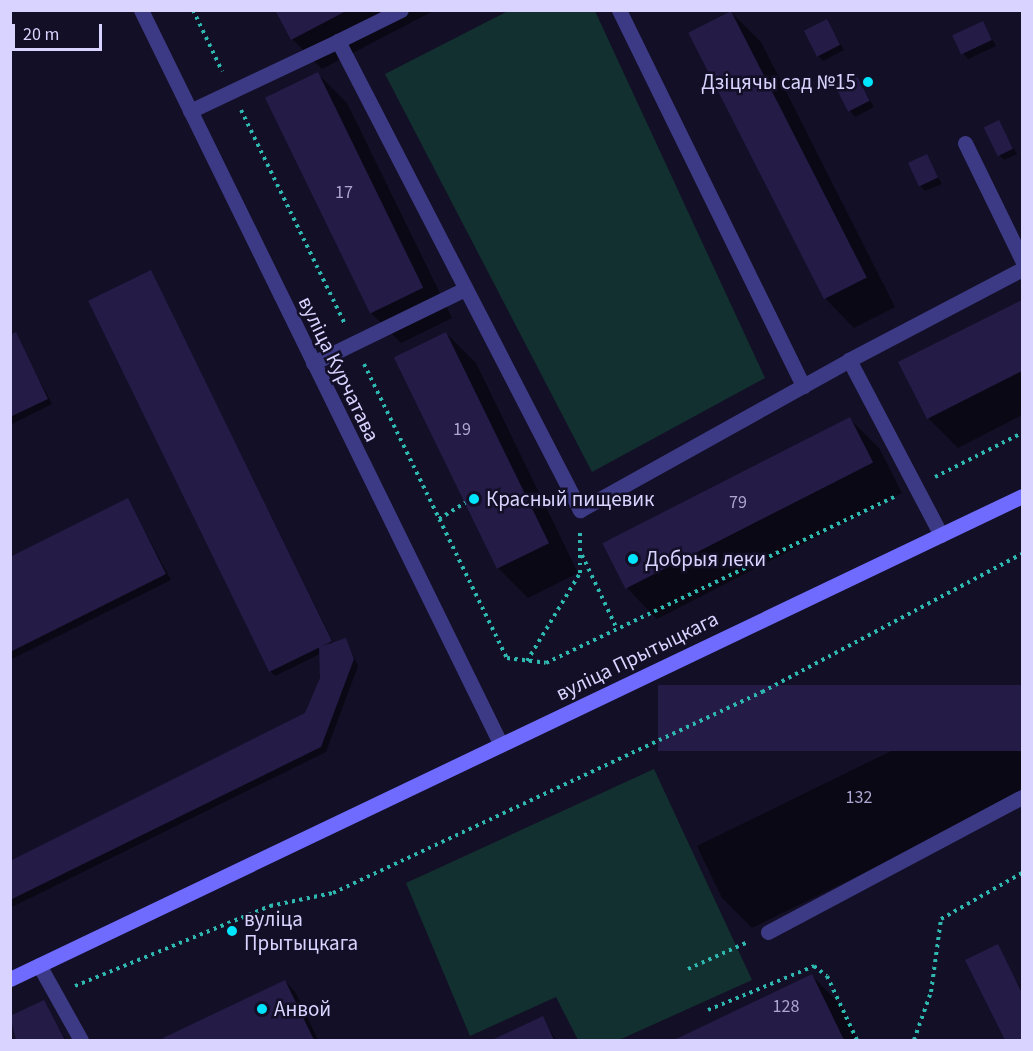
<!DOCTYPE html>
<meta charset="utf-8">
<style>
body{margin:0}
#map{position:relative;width:1033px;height:1051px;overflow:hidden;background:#130f26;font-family:"Source Sans 3",sans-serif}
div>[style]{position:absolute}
.green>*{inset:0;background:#12302f}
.shadow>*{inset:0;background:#0007}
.building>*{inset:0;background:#241b47;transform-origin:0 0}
.path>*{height:4px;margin-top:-2px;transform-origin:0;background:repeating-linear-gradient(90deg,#2fb8b0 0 3px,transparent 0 7.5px)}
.service>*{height:15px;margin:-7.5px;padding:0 7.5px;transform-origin:7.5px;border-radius:7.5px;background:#3d3a85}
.minor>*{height:15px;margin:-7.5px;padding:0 7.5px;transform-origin:7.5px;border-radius:7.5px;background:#3d3a85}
.tertiary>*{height:15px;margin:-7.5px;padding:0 7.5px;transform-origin:7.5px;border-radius:7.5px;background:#3d3a85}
.secondary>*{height:15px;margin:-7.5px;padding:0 7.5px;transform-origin:7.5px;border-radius:7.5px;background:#6f6bff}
.dots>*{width:16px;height:16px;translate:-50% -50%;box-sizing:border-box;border:3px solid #130f26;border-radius:50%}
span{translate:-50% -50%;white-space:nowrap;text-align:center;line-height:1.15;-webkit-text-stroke:5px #130f26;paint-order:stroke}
.number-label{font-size:18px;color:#aca6d1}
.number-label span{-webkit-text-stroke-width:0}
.poi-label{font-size:21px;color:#d9d4ff}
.right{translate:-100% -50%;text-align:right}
.left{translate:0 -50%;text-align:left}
.street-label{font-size:21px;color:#d9d4ff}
.frame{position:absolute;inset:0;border:12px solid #d9d4ff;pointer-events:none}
.scale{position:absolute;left:12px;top:24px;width:90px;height:27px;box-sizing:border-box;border:3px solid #d9d4ff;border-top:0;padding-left:8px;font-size:18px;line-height:21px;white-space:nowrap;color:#d9d4ff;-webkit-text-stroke:4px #130f26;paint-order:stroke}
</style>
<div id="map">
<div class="green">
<i style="clip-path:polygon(508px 11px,595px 11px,765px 378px,592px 472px,385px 74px)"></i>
<i style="clip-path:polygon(654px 769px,752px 980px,619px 1040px,578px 1040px,556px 997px,470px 1036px,406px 883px)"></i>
</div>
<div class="shadow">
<i style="clip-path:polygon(277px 10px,435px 10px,322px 69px,292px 39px)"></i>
<i style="clip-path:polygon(731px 12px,761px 42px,895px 307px,854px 328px,825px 298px)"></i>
<i style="clip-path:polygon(827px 21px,844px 50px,823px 61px,818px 56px)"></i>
<i style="clip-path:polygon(982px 22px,996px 46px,968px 59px,963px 53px)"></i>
<i style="clip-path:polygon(317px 73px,347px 103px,452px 318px,401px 343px,371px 313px)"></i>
<i style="clip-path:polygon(856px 76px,874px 107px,855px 117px,850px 111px)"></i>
<i style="clip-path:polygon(998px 122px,1017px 154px,1004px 160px,999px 155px)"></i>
<i style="clip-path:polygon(926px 156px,942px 184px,925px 191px,920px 186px)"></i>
<i style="clip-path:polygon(151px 272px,334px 644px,346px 640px,358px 666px,326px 752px,10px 908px,10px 863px,306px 714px,321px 678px,320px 654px,275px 676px,270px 671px)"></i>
<i style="clip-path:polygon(1022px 302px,1022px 415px,958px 448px,928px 418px,900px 362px)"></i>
<i style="clip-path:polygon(446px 333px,476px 363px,578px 573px,528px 598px,498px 568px)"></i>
<i style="clip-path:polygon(15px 334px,52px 404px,10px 425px,10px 337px)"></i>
<i style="clip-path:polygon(849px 418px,879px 448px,902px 493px,657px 619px,628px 589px,605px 544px)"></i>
<i style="clip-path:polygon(128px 500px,171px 580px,10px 660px,10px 559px)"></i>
<i style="clip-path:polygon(1022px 687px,1022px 795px,752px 928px,722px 898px,697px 846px)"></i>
<i style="clip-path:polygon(997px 946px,1022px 991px,1022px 1040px,1006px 1040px,967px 961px)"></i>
<i style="clip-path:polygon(812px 976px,842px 1006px,858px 1040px,678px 1040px)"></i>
<i style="clip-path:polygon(285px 981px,296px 993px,318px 1040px,166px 1040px)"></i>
<i style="clip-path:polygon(44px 1002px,66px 1040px,18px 1040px,10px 1018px)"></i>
<i style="clip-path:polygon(542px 1018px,556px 1040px,496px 1040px)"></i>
</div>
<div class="building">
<i style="clip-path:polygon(275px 10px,348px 10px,291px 40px)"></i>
<i style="left:731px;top:11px;width:299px;height:48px;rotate:63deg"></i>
<i style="left:827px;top:19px;width:29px;height:26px;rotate:63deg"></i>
<i style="left:983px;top:21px;width:21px;height:34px;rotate:65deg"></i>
<i style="left:318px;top:72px;width:240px;height:59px;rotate:64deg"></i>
<i style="left:856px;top:74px;width:30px;height:24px;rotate:63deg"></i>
<i style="left:999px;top:120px;width:32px;height:17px;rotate:64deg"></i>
<i style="left:927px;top:154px;width:26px;height:21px;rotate:65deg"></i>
<i style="left:151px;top:270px;width:413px;height:70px;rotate:64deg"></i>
<i style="clip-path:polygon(1022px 300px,1022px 371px,927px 419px,898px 362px)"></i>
<i style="clip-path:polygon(16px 332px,48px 399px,10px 417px,10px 335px)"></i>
<i style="left:446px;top:332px;width:235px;height:58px;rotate:64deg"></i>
<i style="left:850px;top:417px;width:51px;height:278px;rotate:63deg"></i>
<i style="clip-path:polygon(128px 498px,166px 574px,10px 652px,10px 557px)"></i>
<i style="clip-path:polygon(346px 638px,354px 659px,321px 747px,10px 900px,10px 861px,305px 713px,320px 678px,319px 647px)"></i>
<i style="left:1022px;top:685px;width:66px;height:364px;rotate:90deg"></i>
<i style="clip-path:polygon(998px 944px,1022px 993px,1022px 1040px,1005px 1040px,965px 960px)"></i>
<i style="clip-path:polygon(812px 974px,844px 1040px,674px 1040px)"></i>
<i style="clip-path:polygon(285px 980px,314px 1040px,164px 1040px,163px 1038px)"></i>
<i style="clip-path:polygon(44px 1000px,65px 1040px,16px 1040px,10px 1016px)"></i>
<i style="clip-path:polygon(543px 1016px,554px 1040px,492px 1040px)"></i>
</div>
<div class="path">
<i style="left:193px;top:10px;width:68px;rotate:64.6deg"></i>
<i style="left:241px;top:110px;width:238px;rotate:64.1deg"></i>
<i style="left:364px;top:364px;width:327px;rotate:64.1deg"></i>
<i style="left:507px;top:658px;width:39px;rotate:7deg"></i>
<i style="left:546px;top:663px;width:388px;rotate:-25.5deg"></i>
<i style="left:935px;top:477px;width:97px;rotate:-26.8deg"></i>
<i style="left:439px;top:519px;width:31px;rotate:-32deg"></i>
<i style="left:582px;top:555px;width:82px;rotate:64.7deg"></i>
<i style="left:527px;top:661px;width:103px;rotate:-58.9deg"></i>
<i style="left:580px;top:573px;width:41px;rotate:-90deg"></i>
<i style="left:688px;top:969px;width:66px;rotate:-24.2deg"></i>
<i style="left:75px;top:986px;width:211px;rotate:-22.3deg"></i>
<i style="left:270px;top:906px;width:64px;rotate:-11.7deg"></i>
<i style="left:333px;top:893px;width:474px;rotate:-25.1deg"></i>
<i style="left:762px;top:692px;width:294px;rotate:-28deg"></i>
<i style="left:708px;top:1010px;width:115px;rotate:-22.5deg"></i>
<i style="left:814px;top:966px;width:16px;rotate:38deg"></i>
<i style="left:827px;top:976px;width:71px;rotate:64.9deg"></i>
<i style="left:914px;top:1040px;width:51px;rotate:-70.5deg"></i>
<i style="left:931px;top:992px;width:74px;rotate:-82.2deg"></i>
<i style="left:941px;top:919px;width:93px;rotate:-29.6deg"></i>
</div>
<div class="service">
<i style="left:619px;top:10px;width:419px;rotate:63.9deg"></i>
<i style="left:338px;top:41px;width:70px;rotate:-26.2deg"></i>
<i style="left:190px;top:111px;width:164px;rotate:-25.3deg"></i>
<i style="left:338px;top:41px;width:528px;rotate:62.71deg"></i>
<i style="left:580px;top:510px;width:308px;rotate:-29.1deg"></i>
<i style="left:965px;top:143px;width:130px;rotate:64deg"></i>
<i style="left:313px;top:363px;width:169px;rotate:-26deg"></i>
<i style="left:941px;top:535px;width:198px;rotate:-117.7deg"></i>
<i style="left:849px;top:360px;width:195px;rotate:-27.7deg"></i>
<i style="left:768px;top:932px;width:288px;rotate:-28deg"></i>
</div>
<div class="minor">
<i style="left:39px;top:965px;width:86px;rotate:60.8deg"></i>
</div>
<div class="tertiary">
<i style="left:141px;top:10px;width:818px;rotate:63.9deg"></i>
</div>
<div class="secondary">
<i style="left:10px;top:979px;width:1121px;rotate:-25.51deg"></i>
</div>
<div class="dots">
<i style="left:868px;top:82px;background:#00e5ff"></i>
<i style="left:474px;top:499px;background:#00e5ff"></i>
<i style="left:633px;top:559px;background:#00e5ff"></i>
<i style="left:232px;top:931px;background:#00e5ff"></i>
<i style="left:262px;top:1009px;background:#00e5ff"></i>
</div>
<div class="number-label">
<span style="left:344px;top:193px">17</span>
<span style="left:462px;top:430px">19</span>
<span style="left:738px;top:503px">79</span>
<span style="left:859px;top:798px">132</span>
<span style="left:786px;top:1007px">128</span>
</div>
<div class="poi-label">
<span class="right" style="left:856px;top:82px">Дзіцячы сад №15</span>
<span class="left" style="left:486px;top:499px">Красный пищевик</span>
<span class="left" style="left:645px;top:559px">Добрыя леки</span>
<span class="left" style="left:244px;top:931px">вуліца<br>Прытыцкага</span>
<span class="left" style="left:274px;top:1009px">Анвой</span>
</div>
<div class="street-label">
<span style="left:339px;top:369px;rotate:64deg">вуліца Курчатава</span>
<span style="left:637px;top:656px;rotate:-26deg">вуліца Прытыцкага</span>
</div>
<div class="frame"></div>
<div class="scale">20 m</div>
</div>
